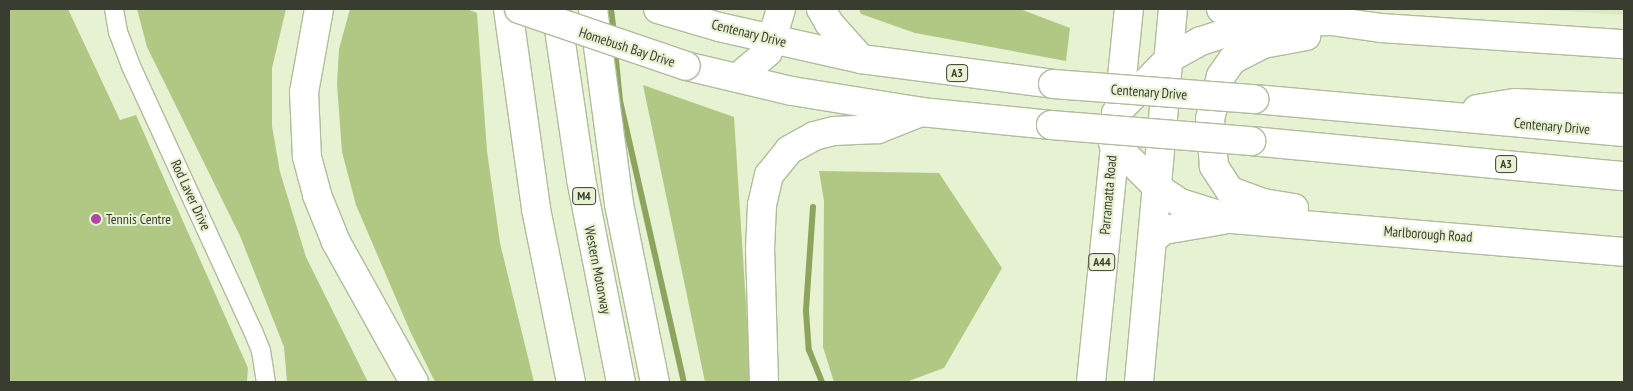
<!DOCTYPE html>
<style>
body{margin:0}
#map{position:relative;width:1633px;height:391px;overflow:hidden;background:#e6f2d1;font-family:"PT Sans Narrow",sans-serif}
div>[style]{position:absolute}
.built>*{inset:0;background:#d9e8bf}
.green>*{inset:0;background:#b1c884}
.stream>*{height:6px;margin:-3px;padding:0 3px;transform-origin:3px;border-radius:3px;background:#8da45e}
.roads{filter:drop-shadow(1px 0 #b0bc9c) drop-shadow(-1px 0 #b0bc9c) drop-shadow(0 1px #b0bc9c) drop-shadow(0 -1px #b0bc9c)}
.street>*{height:18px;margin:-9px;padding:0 9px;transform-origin:9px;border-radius:9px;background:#fff}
.highway>*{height:28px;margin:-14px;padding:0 14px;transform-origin:14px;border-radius:14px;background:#fff}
.bridges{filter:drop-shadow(1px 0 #b0bc9c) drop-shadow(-1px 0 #b0bc9c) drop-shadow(0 1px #b0bc9c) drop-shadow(0 -1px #b0bc9c)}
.highway-bridge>*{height:28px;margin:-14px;padding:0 14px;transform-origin:14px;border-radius:14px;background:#fff}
.dots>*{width:14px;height:14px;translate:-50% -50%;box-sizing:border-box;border:2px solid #e6f2d1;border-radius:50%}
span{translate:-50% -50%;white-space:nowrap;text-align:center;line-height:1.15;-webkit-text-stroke:4px #e6f2d1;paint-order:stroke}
.shield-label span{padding:1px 4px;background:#e6f2d1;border:1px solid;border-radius:4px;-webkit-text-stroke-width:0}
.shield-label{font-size:12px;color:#393d30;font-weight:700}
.street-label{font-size:14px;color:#393d30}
.poi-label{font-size:14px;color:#393d30}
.left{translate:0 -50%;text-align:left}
.frame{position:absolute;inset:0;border:10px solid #393d30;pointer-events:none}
</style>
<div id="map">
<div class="built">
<i style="clip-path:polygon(1532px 9px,1624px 9px,1624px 15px)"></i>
</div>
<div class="green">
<i style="clip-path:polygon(9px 9px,68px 9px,120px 120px,136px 115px,248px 368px,247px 382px,9px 382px)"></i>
<i style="clip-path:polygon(137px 9px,286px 9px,272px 68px,272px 126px,280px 172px,306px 257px,368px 382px,287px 382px,284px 347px,240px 236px,147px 47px)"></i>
<i style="clip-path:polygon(350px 9px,467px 9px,477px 13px,487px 151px,500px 243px,534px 382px,435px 382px,410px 331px,356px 205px,342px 152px,337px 84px,339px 49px)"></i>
<i style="clip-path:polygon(859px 9px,1020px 9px,1070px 28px,1066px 61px,915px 33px,861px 14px)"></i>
<i style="clip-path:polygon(643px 85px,734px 117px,751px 382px,705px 382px)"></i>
<i style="clip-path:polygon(819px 171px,939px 173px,1002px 268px,944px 368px,906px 382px,834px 382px,823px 347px,824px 201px)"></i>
</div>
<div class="stream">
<i style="left:611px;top:9px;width:26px;rotate:83deg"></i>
<i style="left:615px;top:50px;width:51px;rotate:84.4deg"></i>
<i style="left:620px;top:101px;width:288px;rotate:77.2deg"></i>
<i style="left:813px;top:207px;width:104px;rotate:93.9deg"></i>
<i style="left:806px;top:311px;width:39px;rotate:86deg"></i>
<i style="left:809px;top:350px;width:35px;rotate:68deg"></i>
</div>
<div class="roads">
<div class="street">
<i style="left:114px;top:9px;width:23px;rotate:80deg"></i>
<i style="left:118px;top:32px;width:34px;rotate:69deg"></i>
<i style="left:130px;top:64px;width:294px;rotate:65.3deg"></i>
<i style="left:253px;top:331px;width:22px;rotate:68deg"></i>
<i style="left:261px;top:351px;width:31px;rotate:81deg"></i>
</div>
<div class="highway">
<i style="left:319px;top:9px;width:84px;rotate:100.2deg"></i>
<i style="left:304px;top:92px;width:65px;rotate:87.4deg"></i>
<i style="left:307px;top:157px;width:39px;rotate:75deg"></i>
<i style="left:317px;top:195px;width:51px;rotate:68deg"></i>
<i style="left:336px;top:242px;width:160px;rotate:60.9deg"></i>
<i style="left:508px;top:9px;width:202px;rotate:82deg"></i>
<i style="left:536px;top:209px;width:177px;rotate:78.6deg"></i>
<i style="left:556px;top:9px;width:172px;rotate:81.6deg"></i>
<i style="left:581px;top:179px;width:207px;rotate:78.9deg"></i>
<i style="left:593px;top:9px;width:197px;rotate:82.4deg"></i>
<i style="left:619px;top:204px;width:182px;rotate:78.6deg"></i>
<i style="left:658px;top:9px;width:64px;rotate:16.4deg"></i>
<i style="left:719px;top:27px;width:146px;rotate:12.7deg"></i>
<i style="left:861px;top:59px;width:194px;rotate:7.4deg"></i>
<i style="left:821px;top:9px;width:16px;rotate:60deg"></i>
<i style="left:829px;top:23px;width:48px;rotate:48.4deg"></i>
<i style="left:1221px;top:9px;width:39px;rotate:21deg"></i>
<i style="left:686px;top:66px;width:109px;rotate:13.3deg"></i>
<i style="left:792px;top:91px;width:131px;rotate:9.2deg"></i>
<i style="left:921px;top:112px;width:131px;rotate:5.7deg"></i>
<i style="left:737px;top:78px;width:40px;rotate:-40deg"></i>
<i style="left:768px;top:52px;width:45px;rotate:-73.2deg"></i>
<i style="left:1254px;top:99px;width:371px;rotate:5.1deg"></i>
<i style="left:1477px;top:109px;width:39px;rotate:-9deg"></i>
<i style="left:1516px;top:103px;width:108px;rotate:2.7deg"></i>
<i style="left:1116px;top:113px;width:77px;rotate:-45.5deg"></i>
<i style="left:1170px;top:58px;width:35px;rotate:-29deg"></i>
<i style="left:1201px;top:41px;width:59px;rotate:-17.8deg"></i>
<i style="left:1257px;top:23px;width:74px;rotate:-1.5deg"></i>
<i style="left:1331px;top:21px;width:50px;rotate:8deg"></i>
<i style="left:1381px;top:28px;width:244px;rotate:3.8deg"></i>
<i style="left:1251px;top:141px;width:375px;rotate:5.4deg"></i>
<i style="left:1113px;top:143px;width:64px;rotate:45deg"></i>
<i style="left:1158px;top:188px;width:27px;rotate:34deg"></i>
<i style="left:1180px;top:203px;width:54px;rotate:17.1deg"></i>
<i style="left:1232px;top:219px;width:393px;rotate:4.8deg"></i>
<i style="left:1294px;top:208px;width:31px;rotate:-171deg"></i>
<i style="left:1263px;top:203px;width:35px;rotate:-160deg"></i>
<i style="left:1230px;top:191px;width:30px;rotate:-123deg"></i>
<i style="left:1214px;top:166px;width:47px;rotate:-94.9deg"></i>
<i style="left:1210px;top:119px;width:44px;rotate:-75.7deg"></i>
<i style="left:1221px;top:76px;width:19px;rotate:-55deg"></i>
<i style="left:1232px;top:60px;width:35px;rotate:-27deg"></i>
<i style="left:1263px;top:44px;width:44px;rotate:-10.5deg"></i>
<i style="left:1154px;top:238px;width:13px;rotate:-39deg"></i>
<i style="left:1164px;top:230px;width:60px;rotate:-9.6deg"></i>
<i style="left:764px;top:382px;width:132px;rotate:-91.7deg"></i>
<i style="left:760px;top:250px;width:45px;rotate:-87.5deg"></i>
<i style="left:762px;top:205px;width:31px;rotate:-77deg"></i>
<i style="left:769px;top:175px;width:32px;rotate:-51deg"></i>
<i style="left:789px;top:150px;width:29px;rotate:-29deg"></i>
<i style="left:814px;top:136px;width:21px;rotate:-14deg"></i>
<i style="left:834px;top:131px;width:44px;rotate:-2.6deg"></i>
<i style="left:878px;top:129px;width:46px;rotate:-21.6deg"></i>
<i style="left:1091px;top:382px;width:375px;rotate:-84.2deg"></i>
<i style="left:1139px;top:382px;width:375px;rotate:-84.8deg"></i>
</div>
</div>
<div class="bridges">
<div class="highway-bridge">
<i style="left:519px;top:9px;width:176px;rotate:18.8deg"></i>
<i style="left:1053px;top:84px;width:202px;rotate:4.3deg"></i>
<i style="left:1051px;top:125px;width:201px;rotate:4.6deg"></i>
</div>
</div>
<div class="dots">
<i style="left:96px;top:219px;background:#b345a3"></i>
</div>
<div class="shield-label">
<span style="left:957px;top:73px">A3</span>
<span style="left:1506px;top:164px">A3</span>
<span style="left:584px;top:196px">M4</span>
<span style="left:1102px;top:262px">A44</span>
</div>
<div class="street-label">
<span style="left:749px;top:33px;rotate:14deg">Centenary Drive</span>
<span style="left:627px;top:47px;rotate:18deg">Homebush Bay Drive</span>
<span style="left:1149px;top:92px;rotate:4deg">Centenary Drive</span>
<span style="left:1552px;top:126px;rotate:5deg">Centenary Drive</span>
<span style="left:191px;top:195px;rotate:65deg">Rod Laver Drive</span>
<span style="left:1108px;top:195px;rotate:-85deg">Parramatta Road</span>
<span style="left:1428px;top:234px;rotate:4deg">Marlborough Road</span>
<span style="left:598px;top:270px;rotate:79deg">Western Motorway</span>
</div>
<div class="poi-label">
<span class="left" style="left:106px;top:219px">Tennis Centre</span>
</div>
<div class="frame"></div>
</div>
